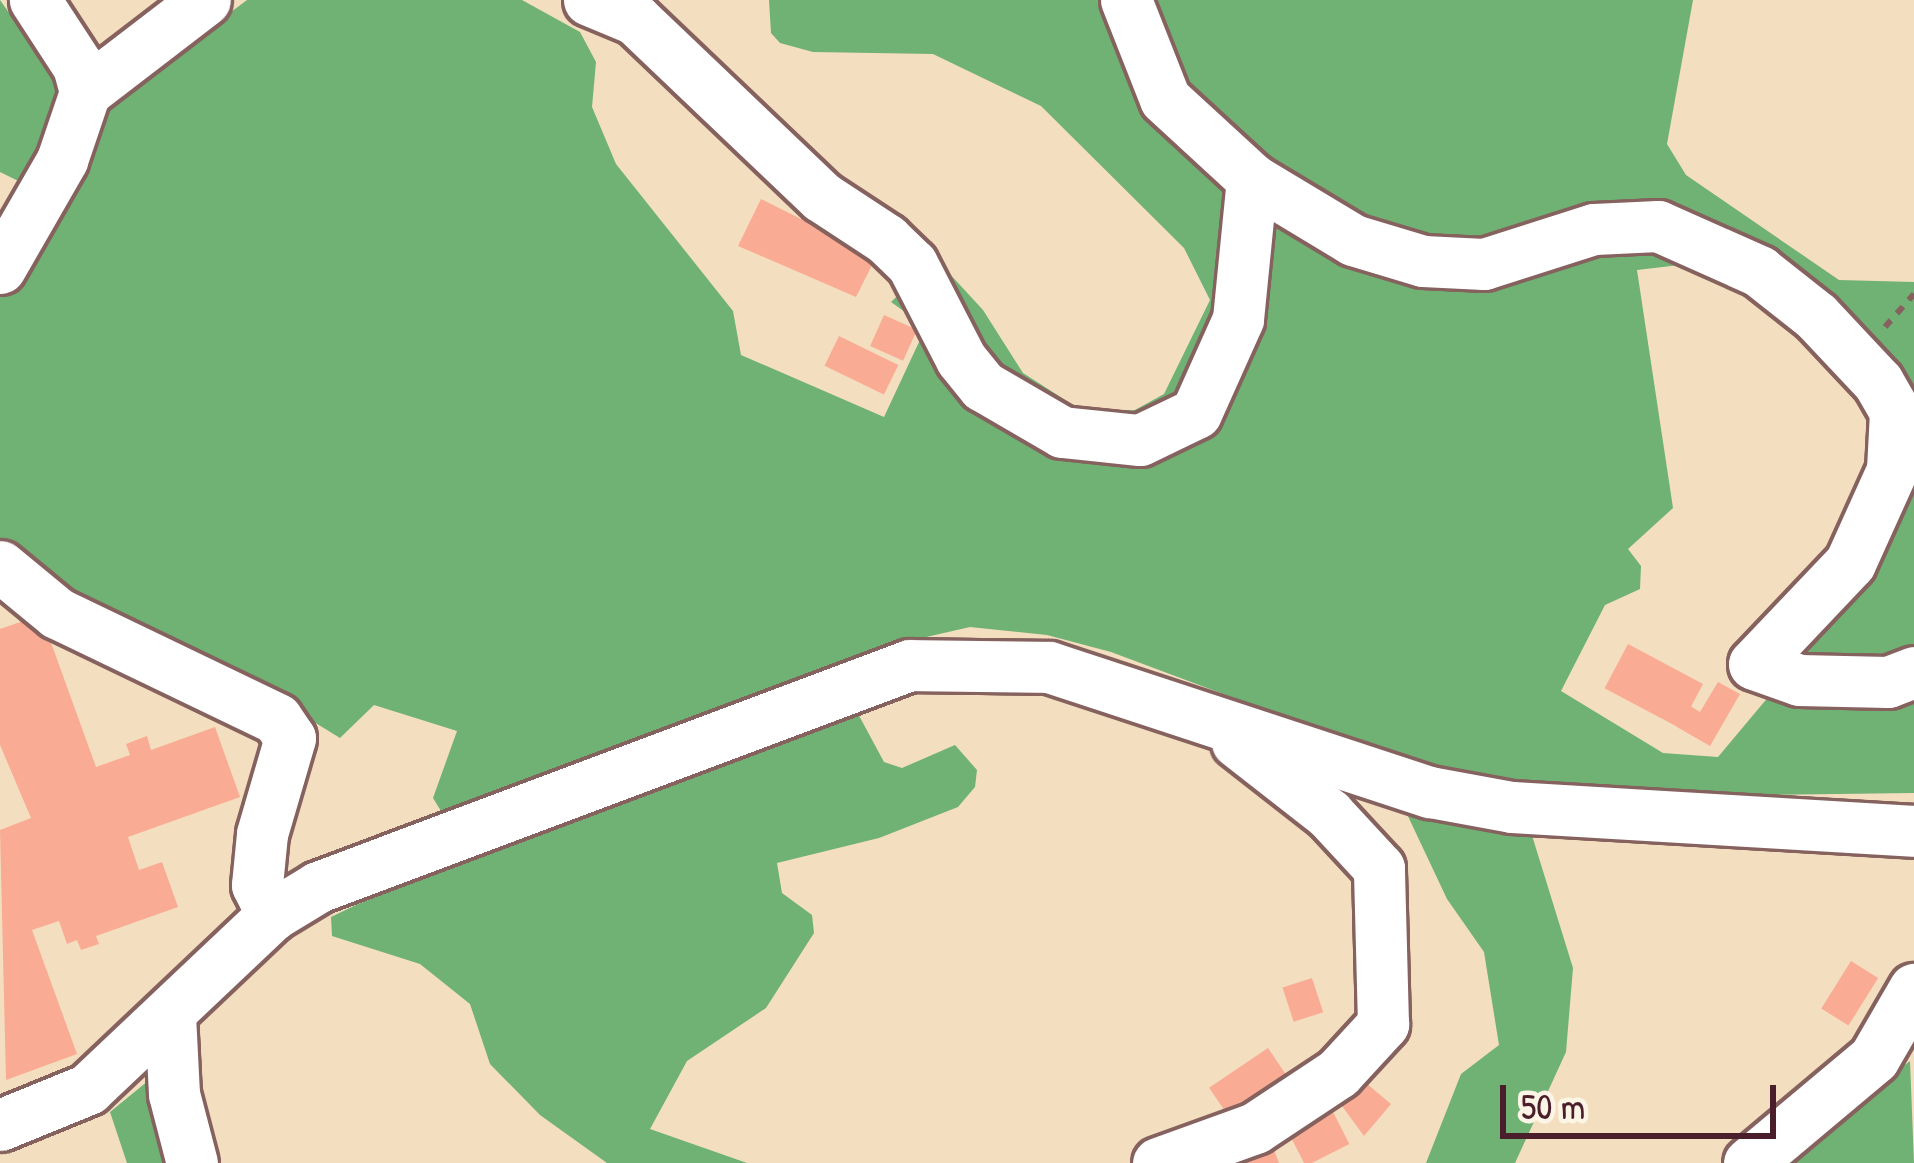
<!DOCTYPE html>
<style>
body{margin:0}
#map{position:relative;width:1914px;height:1163px;overflow:hidden;background:#f4dec0;font-family:"Patrick Hand",sans-serif}
div>[style]{position:absolute}
.forest>*{inset:0;background:#6fb274}
.building>*{inset:0;background:#f9ab93;transform-origin:0 0}
.path>*{height:6px;margin-top:-3px;transform-origin:0;background:repeating-linear-gradient(90deg,#86625f 0 9px,transparent 0 18px)}
.roads{filter:drop-shadow(3px 0 #86625f) drop-shadow(-3px 0 #86625f) drop-shadow(0 3px #86625f) drop-shadow(0 -3px #86625f)}
.minor>*{height:51px;margin:-25.5px;padding:0 25.5px;transform-origin:25.5px;border-radius:25.5px;background:#fff}
span{translate:-50% -50%;white-space:nowrap;text-align:center;line-height:1.15;-webkit-text-stroke:9px #fcf5e5;paint-order:stroke}
.scale{position:absolute;left:1500px;top:1085px;width:276px;height:54px;box-sizing:border-box;border:6px solid #4a1f2b;border-top:0;padding-left:15px;font-size:36px;line-height:42px;white-space:nowrap;color:#4a1f2b;-webkit-text-stroke:9px #fcf5e5;paint-order:stroke}
</style>
<div id="map">
<div class="forest">
<i style="clip-path:polygon(evenodd,0 0,60px 85px,119px 96px,247px 0,522px 0,580px 32px,596px 62px,592px 107px,616px 164px,733px 311px,741px 355px,884px 417px,926px 327px,891px 302px,936px 259px,983px 310px,1023px 373px,1084px 412px,1135px 410px,1164px 394px,1210px 300px,1184px 248px,1041px 106px,933px 54px,813px 52px,780px 43px,771px 33px,769px 0,1693px 0,1667px 144px,1686px 175px,1839px 280px,1914px 282px,1914px 793px,1685px 796px,1507px 783px,1386px 755px,1111px 652px,1047px 635px,970px 627px,887px 646px,444px 816px,433px 798px,457px 731px,374px 705px,340px 738px,275px 698px,102px 617px,0 548px,0 295px,59px 201px,0 172px,0 0,1705px 262px,1900px 385px,1857px 591px,1718px 757px,1663px 753px,1561px 691px,1605px 605px,1640px 589px,1641px 566px,1628px 549px,1673px 508px,1637px 270px,1705px 262px)"></i>
<i style="clip-path:polygon(856px 710px,884px 762px,902px 768px,955px 745px,977px 770px,975px 787px,958px 807px,879px 838px,777px 863px,782px 893px,812px 915px,814px 933px,766px 1008px,687px 1061px,650px 1129px,747px 1163px,607px 1163px,540px 1115px,490px 1064px,470px 1004px,420px 964px,332px 936px,331px 917px,358px 904px)"></i>
<i style="clip-path:polygon(1406px 812px,1530px 829px,1573px 968px,1566px 1052px,1515px 1163px,1426px 1163px,1461px 1074px,1499px 1045px,1484px 952px,1447px 899px)"></i>
<i style="clip-path:polygon(1910px 1061px,1914px 1163px,1776px 1163px)"></i>
<i style="clip-path:polygon(154px 1076px,177px 1163px,127px 1163px,110px 1112px)"></i>
</div>
<div class="building">
<i style="clip-path:polygon(761px 199px,801px 219px,806px 209px,829px 221px,824px 231px,876px 257px,856px 297px,738px 246px)"></i>
<i style="left:884px;top:315px;width:36px;height:34px;rotate:24deg"></i>
<i style="left:839px;top:336px;width:66px;height:33px;rotate:26deg"></i>
<i style="clip-path:polygon(41px 615px,96px 767px,130px 755px,126px 744px,147px 736px,151px 750px,215px 727px,240px 797px,128px 837px,139px 870px,162px 862px,178px 907px,96px 936px,99px 944px,81px 950px,77px 940px,67px 944px,59px 921px,32px 930px,77px 1054px,6px 1080px,0 830px,31px 818px,0 745px,0 629px)"></i>
<i style="left:1628px;top:644px;width:85px;height:50px;rotate:28deg"></i>
<i style="clip-path:polygon(1718px 682px,1740px 694px,1710px 746px,1677px 727px,1689px 705px,1700px 712px)"></i>
<i style="left:1851px;top:961px;width:32px;height:56px;rotate:32deg"></i>
<i style="left:1312px;top:978px;width:36px;height:31px;rotate:72deg"></i>
<i style="left:1268px;top:1048px;width:42px;height:71px;rotate:56deg"></i>
<i style="clip-path:polygon(1360px 1078px,1391px 1104px,1364px 1136px,1339px 1102px)"></i>
<i style="left:1328px;top:1102px;width:47px;height:49px;rotate:63deg"></i>
<i style="clip-path:polygon(1272px 1145px,1279px 1163px,1230px 1163px)"></i>
</div>
<div class="path">
<i style="left:1885px;top:327px;width:44px;rotate:-48.7deg"></i>
</div>
<div class="roads">
<div class="minor">
<i style="left:589px;top:0;width:50px;rotate:22.4deg"></i>
<i style="left:635px;top:19px;width:258px;rotate:43.6deg"></i>
<i style="left:822px;top:197px;width:77px;rotate:33.3deg"></i>
<i style="left:886px;top:239px;width:36px;rotate:44deg"></i>
<i style="left:912px;top:264px;width:107px;rotate:62.7deg"></i>
<i style="left:961px;top:359px;width:35px;rotate:51deg"></i>
<i style="left:983px;top:386px;width:91px;rotate:30.2deg"></i>
<i style="left:1062px;top:432px;width:78px;rotate:5.9deg"></i>
<i style="left:1140px;top:440px;width:62px;rotate:-25.7deg"></i>
<i style="left:1196px;top:413px;width:103px;rotate:-65.9deg"></i>
<i style="left:1238px;top:319px;width:141px;rotate:-84.3deg"></i>
<i style="left:1126px;top:0;width:106px;rotate:68.5deg"></i>
<i style="left:1165px;top:99px;width:118px;rotate:42.6deg"></i>
<i style="left:1252px;top:179px;width:118px;rotate:31.1deg"></i>
<i style="left:1353px;top:240px;width:73px;rotate:16.7deg"></i>
<i style="left:1423px;top:261px;width:61px;rotate:2.8deg"></i>
<i style="left:1484px;top:264px;width:115px;rotate:-17.7deg"></i>
<i style="left:1594px;top:229px;width:64px;rotate:-2.7deg"></i>
<i style="left:1658px;top:226px;width:111px;rotate:24deg"></i>
<i style="left:1759px;top:271px;width:73px;rotate:38.3deg"></i>
<i style="left:1816px;top:316px;width:91px;rotate:46.8deg"></i>
<i style="left:1878px;top:382px;width:34px;rotate:60deg"></i>
<i style="left:1895px;top:412px;width:58px;rotate:93deg"></i>
<i style="left:1892px;top:470px;width:102px;rotate:114.3deg"></i>
<i style="left:1850px;top:563px;width:139px;rotate:133.5deg"></i>
<i style="left:1754px;top:664px;width:48px;rotate:19.6deg"></i>
<i style="left:1799px;top:680px;width:89px;rotate:1.3deg"></i>
<i style="left:1888px;top:682px;width:28px;rotate:-21deg"></i>
<i style="left:85px;top:92px;width:151px;rotate:-37.5deg"></i>
<i style="left:0;top:268px;width:125px;rotate:-60.1deg"></i>
<i style="left:62px;top:160px;width:72px;rotate:-71.3deg"></i>
<i style="left:85px;top:92px;width:27px;rotate:-105deg"></i>
<i style="left:78px;top:66px;width:79px;rotate:-123.1deg"></i>
<i style="left:0;top:566px;width:74px;rotate:39.5deg"></i>
<i style="left:57px;top:613px;width:244px;rotate:25.7deg"></i>
<i style="left:277px;top:719px;width:23px;rotate:56deg"></i>
<i style="left:290px;top:738px;width:100px;rotate:106.3deg"></i>
<i style="left:262px;top:834px;width:51px;rotate:95.6deg"></i>
<i style="left:257px;top:885px;width:34px;rotate:63deg"></i>
<i style="left:170px;top:1015px;width:79px;rotate:87.1deg"></i>
<i style="left:174px;top:1094px;width:71px;rotate:75.4deg"></i>
<i style="left:0;top:1125px;width:95px;rotate:-22.2deg"></i>
<i style="left:88px;top:1089px;width:253px;rotate:-43.4deg"></i>
<i style="left:272px;top:915px;width:54px;rotate:-31.3deg"></i>
<i style="left:318px;top:887px;width:632px;rotate:-20.56deg"></i>
<i style="left:910px;top:665px;width:139px;rotate:0.8deg"></i>
<i style="left:1049px;top:667px;width:401px;rotate:18.2deg"></i>
<i style="left:1430px;top:792px;width:83px;rotate:10.4deg"></i>
<i style="left:1512px;top:807px;width:403px;rotate:3.4deg"></i>
<i style="left:1158px;top:1163px;width:103px;rotate:-19.8deg"></i>
<i style="left:1255px;top:1128px;width:100px;rotate:-33.5deg"></i>
<i style="left:1338px;top:1073px;width:67px;rotate:-47.4deg"></i>
<i style="left:1383px;top:1024px;width:156px;rotate:-91.5deg"></i>
<i style="left:1379px;top:868px;width:74px;rotate:-132.8deg"></i>
<i style="left:1329px;top:814px;width:117px;rotate:-142deg"></i>
<i style="left:1749px;top:1163px;width:163px;rotate:-40deg"></i>
<i style="left:1874px;top:1058px;width:80px;rotate:-59.9deg"></i>
</div>
</div>
<div class="scale">50 m</div>
</div>
